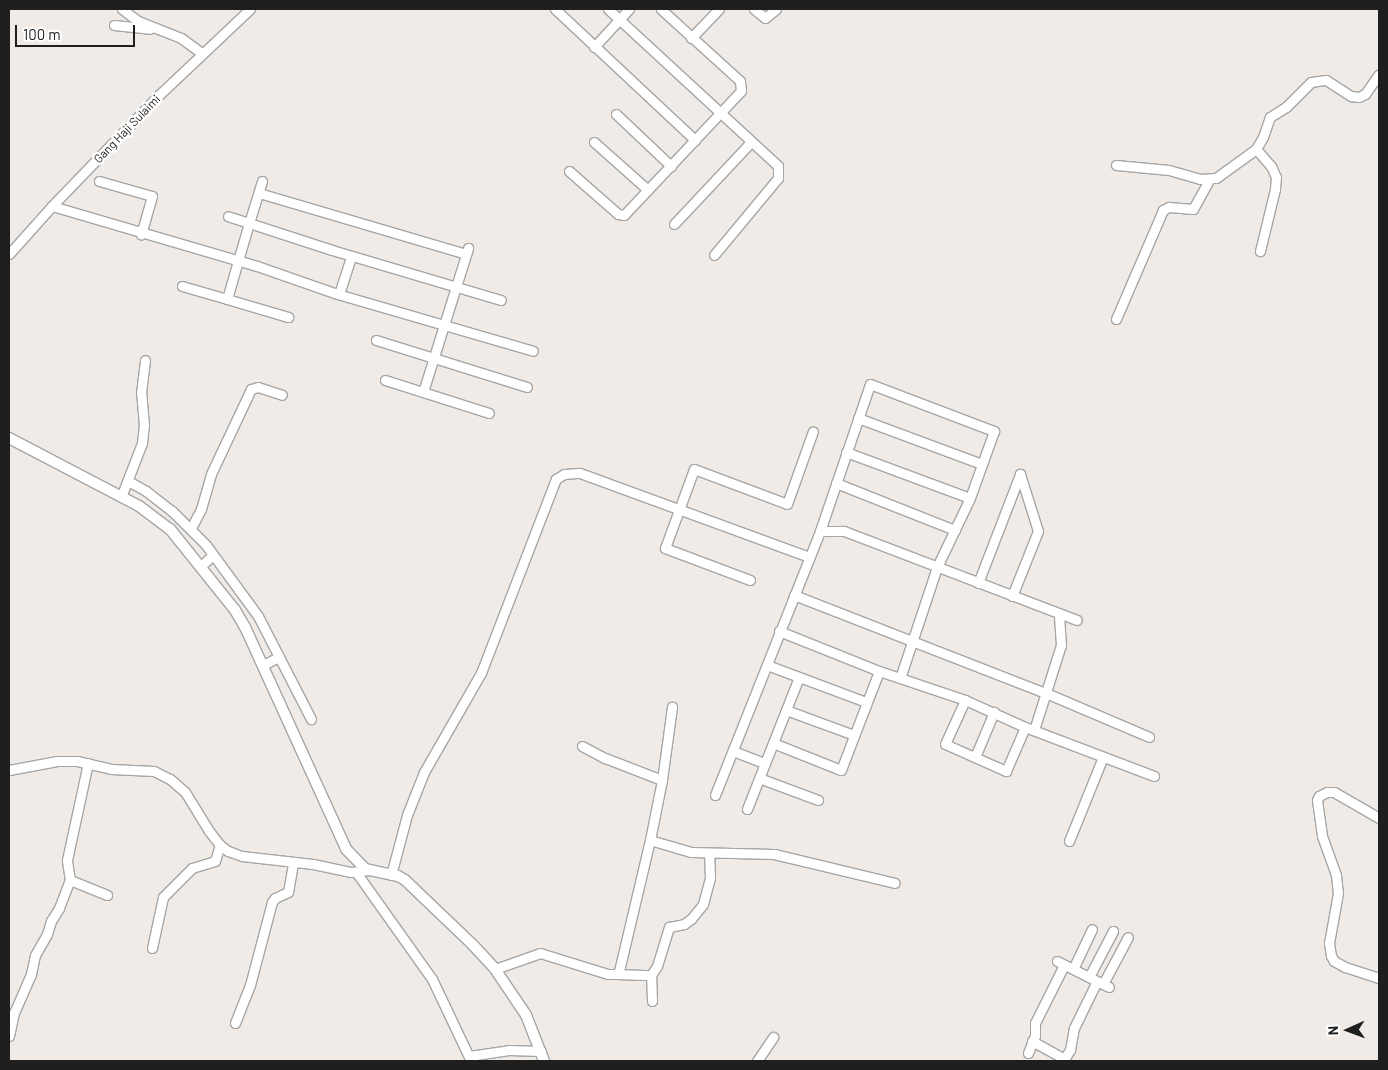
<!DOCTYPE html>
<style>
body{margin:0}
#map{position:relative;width:1388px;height:1070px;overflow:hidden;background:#f0ebe6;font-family:Barlow,sans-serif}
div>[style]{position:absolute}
.roads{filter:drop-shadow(1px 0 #a6a6a6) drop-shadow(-1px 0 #a6a6a6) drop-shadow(0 1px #a6a6a6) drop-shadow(0 -1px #a6a6a6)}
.minor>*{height:9px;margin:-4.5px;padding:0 4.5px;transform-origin:4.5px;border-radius:4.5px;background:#fff}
.tertiary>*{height:10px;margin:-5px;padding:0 5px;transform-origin:5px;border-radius:5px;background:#fff}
span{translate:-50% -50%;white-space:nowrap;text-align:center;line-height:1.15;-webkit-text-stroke:5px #fff;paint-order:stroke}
.street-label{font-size:12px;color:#1f1f1f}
.frame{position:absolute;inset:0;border:10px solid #1f1f1f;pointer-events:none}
.north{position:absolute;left:1323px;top:1005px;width:50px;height:50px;-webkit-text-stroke:4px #fff;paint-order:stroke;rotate:268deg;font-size:14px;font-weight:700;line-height:20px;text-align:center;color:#1f1f1f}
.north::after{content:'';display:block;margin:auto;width:18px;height:22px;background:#1f1f1f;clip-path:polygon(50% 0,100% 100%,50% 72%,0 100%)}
.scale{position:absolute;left:15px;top:25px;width:120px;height:22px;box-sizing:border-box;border:2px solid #1f1f1f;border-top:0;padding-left:6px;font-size:15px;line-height:18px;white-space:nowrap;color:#1f1f1f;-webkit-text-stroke:4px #fff;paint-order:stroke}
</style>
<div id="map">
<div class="roads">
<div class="minor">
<i style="left:122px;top:9px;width:20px;rotate:37deg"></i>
<i style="left:138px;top:21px;width:46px;rotate:21.6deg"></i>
<i style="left:181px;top:38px;width:26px;rotate:36deg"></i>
<i style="left:555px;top:9px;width:192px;rotate:43.1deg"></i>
<i style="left:608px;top:9px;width:231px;rotate:42.7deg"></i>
<i style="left:778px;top:166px;width:12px;rotate:90deg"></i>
<i style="left:778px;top:178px;width:100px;rotate:129.7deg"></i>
<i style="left:754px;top:9px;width:14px;rotate:39deg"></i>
<i style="left:765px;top:18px;width:14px;rotate:-39deg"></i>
<i style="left:114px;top:25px;width:36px;rotate:6deg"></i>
<i style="left:691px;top:38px;width:40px;rotate:-46deg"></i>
<i style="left:594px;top:47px;width:52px;rotate:-47.4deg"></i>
<i style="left:616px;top:114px;width:76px;rotate:43.4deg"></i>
<i style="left:594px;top:142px;width:72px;rotate:41.6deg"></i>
<i style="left:1256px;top:149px;width:23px;rotate:49deg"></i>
<i style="left:1271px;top:166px;width:12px;rotate:66deg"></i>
<i style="left:1276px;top:177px;width:12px;rotate:95deg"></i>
<i style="left:1275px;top:189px;width:64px;rotate:103.6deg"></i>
<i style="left:1116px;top:165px;width:53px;rotate:5.4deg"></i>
<i style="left:1169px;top:170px;width:32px;rotate:16deg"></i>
<i style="left:1200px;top:179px;width:16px;rotate:-4deg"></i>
<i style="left:1216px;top:178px;width:49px;rotate:-35.9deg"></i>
<i style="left:1256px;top:149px;width:14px;rotate:-60deg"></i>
<i style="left:1263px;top:137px;width:21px;rotate:-71deg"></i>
<i style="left:1270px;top:117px;width:19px;rotate:-32deg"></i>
<i style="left:1286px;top:107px;width:35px;rotate:-45deg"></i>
<i style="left:1311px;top:82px;width:15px;rotate:-8deg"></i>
<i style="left:1326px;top:80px;width:30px;rotate:33deg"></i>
<i style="left:1351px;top:96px;width:8px;rotate:7deg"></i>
<i style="left:1359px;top:97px;width:7px;rotate:-27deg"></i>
<i style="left:1365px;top:94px;width:24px;rotate:-55deg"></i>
<i style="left:569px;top:171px;width:65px;rotate:41.3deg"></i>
<i style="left:618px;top:214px;width:6px;rotate:9deg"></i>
<i style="left:624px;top:215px;width:170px;rotate:-46.7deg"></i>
<i style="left:741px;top:91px;width:10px;rotate:-96deg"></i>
<i style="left:740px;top:81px;width:107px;rotate:-137.7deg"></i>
<i style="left:99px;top:181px;width:55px;rotate:15.8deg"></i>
<i style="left:152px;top:196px;width:40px;rotate:106deg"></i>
<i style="left:262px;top:181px;width:44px;rotate:107.2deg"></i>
<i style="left:249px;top:223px;width:87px;rotate:18deg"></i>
<i style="left:332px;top:250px;width:176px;rotate:16.5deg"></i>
<i style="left:259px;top:193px;width:216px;rotate:16.4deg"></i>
<i style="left:52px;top:206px;width:214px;rotate:16.3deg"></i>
<i style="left:257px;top:266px;width:82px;rotate:19.3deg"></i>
<i style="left:334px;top:293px;width:207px;rotate:16.2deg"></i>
<i style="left:674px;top:224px;width:112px;rotate:-46.8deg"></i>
<i style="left:9px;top:254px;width:64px;rotate:-48.1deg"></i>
<i style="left:52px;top:206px;width:154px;rotate:-46.1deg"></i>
<i style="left:159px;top:95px;width:125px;rotate:-43.4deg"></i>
<i style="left:182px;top:286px;width:47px;rotate:16.1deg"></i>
<i style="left:227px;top:299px;width:79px;rotate:-73.9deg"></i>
<i style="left:249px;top:223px;width:22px;rotate:-162deg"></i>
<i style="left:339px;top:294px;width:40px;rotate:-72deg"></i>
<i style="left:227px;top:299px;width:64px;rotate:16.4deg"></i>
<i style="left:1116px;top:319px;width:119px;rotate:-66.7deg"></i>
<i style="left:1163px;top:210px;width:7px;rotate:-27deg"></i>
<i style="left:1169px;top:207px;width:24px;rotate:5deg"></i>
<i style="left:1193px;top:209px;width:33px;rotate:-61deg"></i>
<i style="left:376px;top:340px;width:158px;rotate:17.3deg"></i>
<i style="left:385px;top:380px;width:109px;rotate:17.6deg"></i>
<i style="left:423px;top:392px;width:151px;rotate:-72.6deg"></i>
<i style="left:858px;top:418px;width:132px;rotate:20.4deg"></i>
<i style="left:846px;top:452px;width:132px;rotate:20.4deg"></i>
<i style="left:128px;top:481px;width:21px;rotate:29deg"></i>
<i style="left:146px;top:491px;width:33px;rotate:38deg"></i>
<i style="left:172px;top:511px;width:48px;rotate:45deg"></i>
<i style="left:206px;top:545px;width:88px;rotate:53.8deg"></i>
<i style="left:258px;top:616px;width:116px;rotate:62.8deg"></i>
<i style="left:836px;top:483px;width:128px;rotate:21.6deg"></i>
<i style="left:121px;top:497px;width:58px;rotate:-68.7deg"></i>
<i style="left:142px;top:443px;width:18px;rotate:-84deg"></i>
<i style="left:144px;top:425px;width:32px;rotate:-95deg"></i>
<i style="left:141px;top:393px;width:33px;rotate:-83deg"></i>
<i style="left:191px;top:528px;width:21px;rotate:-62deg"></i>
<i style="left:201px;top:509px;width:36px;rotate:-74deg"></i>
<i style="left:211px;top:474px;width:94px;rotate:-64.8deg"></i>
<i style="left:251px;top:389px;width:7px;rotate:-16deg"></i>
<i style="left:258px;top:387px;width:25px;rotate:18deg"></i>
<i style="left:820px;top:531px;width:155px;rotate:-71.2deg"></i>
<i style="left:870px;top:384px;width:133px;rotate:20.8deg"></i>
<i style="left:994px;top:431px;width:71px;rotate:109.7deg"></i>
<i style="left:970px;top:498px;width:76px;rotate:115.6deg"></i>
<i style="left:937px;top:567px;width:117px;rotate:108.4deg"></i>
<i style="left:201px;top:566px;width:16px;rotate:-43deg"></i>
<i style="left:750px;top:580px;width:91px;rotate:-159.4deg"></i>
<i style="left:665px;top:548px;width:84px;rotate:-69.8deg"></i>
<i style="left:694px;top:469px;width:99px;rotate:20.6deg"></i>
<i style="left:787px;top:504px;width:77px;rotate:-70.4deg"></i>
<i style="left:978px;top:583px;width:117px;rotate:-68.9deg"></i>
<i style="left:794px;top:595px;width:270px;rotate:21.3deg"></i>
<i style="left:1046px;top:693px;width:112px;rotate:23.1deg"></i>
<i style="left:1012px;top:596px;width:70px;rotate:-68.2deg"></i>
<i style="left:1038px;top:531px;width:60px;rotate:-107.5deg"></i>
<i style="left:779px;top:631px;width:108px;rotate:21.8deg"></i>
<i style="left:879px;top:671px;width:91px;rotate:18.6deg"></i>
<i style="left:965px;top:700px;width:66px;rotate:24.2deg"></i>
<i style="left:1025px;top:727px;width:138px;rotate:20.8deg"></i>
<i style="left:263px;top:665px;width:18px;rotate:-27deg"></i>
<i style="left:767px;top:665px;width:106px;rotate:20.5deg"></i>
<i style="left:965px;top:700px;width:48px;rotate:114.4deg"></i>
<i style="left:945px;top:744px;width:67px;rotate:23.9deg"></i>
<i style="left:1006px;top:771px;width:48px;rotate:-66.6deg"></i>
<i style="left:786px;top:710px;width:72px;rotate:20.2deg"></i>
<i style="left:1034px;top:730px;width:89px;rotate:-72.4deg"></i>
<i style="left:1061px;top:645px;width:31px;rotate:-94deg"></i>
<i style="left:773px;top:743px;width:73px;rotate:21.7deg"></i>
<i style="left:841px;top:770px;width:106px;rotate:-69deg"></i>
<i style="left:582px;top:746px;width:26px;rotate:28deg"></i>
<i style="left:605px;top:758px;width:61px;rotate:21.1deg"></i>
<i style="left:733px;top:751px;width:34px;rotate:21deg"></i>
<i style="left:975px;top:757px;width:49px;rotate:-67.1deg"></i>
<i style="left:9px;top:770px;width:49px;rotate:-10.6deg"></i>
<i style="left:57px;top:761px;width:20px"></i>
<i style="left:77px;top:761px;width:35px;rotate:13deg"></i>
<i style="left:111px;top:769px;width:43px;rotate:2.7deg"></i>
<i style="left:154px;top:771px;width:18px;rotate:27deg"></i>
<i style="left:170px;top:779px;width:20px;rotate:41deg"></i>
<i style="left:185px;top:792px;width:46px;rotate:58.4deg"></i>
<i style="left:209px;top:831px;width:18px;rotate:52deg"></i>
<i style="left:220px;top:845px;width:10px;rotate:37deg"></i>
<i style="left:228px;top:851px;width:15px;rotate:20deg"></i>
<i style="left:242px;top:856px;width:71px;rotate:6.4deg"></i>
<i style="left:313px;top:864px;width:39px;rotate:12deg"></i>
<i style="left:351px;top:872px;width:18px;rotate:-6deg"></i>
<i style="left:759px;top:778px;width:63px;rotate:20.4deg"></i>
<i style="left:715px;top:795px;width:284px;rotate:-68.3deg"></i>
<i style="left:820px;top:531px;width:24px"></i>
<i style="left:844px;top:531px;width:249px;rotate:20.9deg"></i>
<i style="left:747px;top:809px;width:142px;rotate:-68.5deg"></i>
<i style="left:1379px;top:818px;width:52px;rotate:-150deg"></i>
<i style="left:1334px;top:792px;width:7px;rotate:180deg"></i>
<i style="left:1327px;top:792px;width:9px;rotate:153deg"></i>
<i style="left:1319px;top:796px;width:4px;rotate:117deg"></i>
<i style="left:1317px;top:800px;width:36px;rotate:82deg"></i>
<i style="left:1322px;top:836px;width:41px;rotate:70.3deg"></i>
<i style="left:1336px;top:875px;width:18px;rotate:84deg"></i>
<i style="left:1338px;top:893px;width:51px;rotate:100.2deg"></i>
<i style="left:1329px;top:943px;width:13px;rotate:81deg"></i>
<i style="left:1331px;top:956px;width:6px;rotate:59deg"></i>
<i style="left:1334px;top:961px;width:13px;rotate:29deg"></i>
<i style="left:1345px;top:967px;width:36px;rotate:18deg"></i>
<i style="left:650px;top:840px;width:43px;rotate:16.3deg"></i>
<i style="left:691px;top:852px;width:83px;rotate:1.4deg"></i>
<i style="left:774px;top:854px;width:124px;rotate:13.5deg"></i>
<i style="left:1069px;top:841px;width:91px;rotate:-68deg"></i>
<i style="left:356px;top:872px;width:131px;rotate:54.6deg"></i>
<i style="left:432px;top:979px;width:91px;rotate:64.6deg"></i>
<i style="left:391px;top:875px;width:62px;rotate:-75.1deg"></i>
<i style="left:407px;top:815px;width:46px;rotate:-68.4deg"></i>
<i style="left:424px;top:772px;width:114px;rotate:-60.1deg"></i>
<i style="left:481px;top:673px;width:208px;rotate:-68.9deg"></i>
<i style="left:556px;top:479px;width:9px;rotate:-32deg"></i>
<i style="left:564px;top:474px;width:16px;rotate:-4deg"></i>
<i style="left:580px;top:473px;width:244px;rotate:20.1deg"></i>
<i style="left:70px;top:880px;width:40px;rotate:22deg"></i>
<i style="left:152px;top:948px;width:52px;rotate:-77.8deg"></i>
<i style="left:163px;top:897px;width:41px;rotate:-45deg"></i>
<i style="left:192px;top:868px;width:24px;rotate:-17deg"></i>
<i style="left:215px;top:861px;width:17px;rotate:-73deg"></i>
<i style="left:1057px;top:961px;width:58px;rotate:26.6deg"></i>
<i style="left:495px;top:969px;width:48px;rotate:-19.6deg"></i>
<i style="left:540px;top:953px;width:71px;rotate:17.2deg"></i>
<i style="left:608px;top:974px;width:8px"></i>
<i style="left:616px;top:974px;width:4px;rotate:-45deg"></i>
<i style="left:619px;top:971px;width:135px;rotate:-76.7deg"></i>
<i style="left:650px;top:840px;width:61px;rotate:-78.7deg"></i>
<i style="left:662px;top:780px;width:74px;rotate:-82.2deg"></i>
<i style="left:1073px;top:969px;width:44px;rotate:-64.6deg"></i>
<i style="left:616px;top:974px;width:35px;rotate:2deg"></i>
<i style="left:1089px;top:977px;width:52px;rotate:-62.4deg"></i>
<i style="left:1103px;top:984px;width:53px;rotate:-62deg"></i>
<i style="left:652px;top:1001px;width:26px;rotate:-92deg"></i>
<i style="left:651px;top:975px;width:11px;rotate:-56deg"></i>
<i style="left:657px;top:966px;width:41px;rotate:-72.9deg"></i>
<i style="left:669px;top:927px;width:15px;rotate:-11deg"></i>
<i style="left:684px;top:924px;width:9px;rotate:-36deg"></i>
<i style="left:691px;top:919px;width:19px;rotate:-51deg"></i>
<i style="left:703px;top:904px;width:27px;rotate:-75deg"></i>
<i style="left:710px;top:878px;width:24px;rotate:-92deg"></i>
<i style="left:235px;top:1023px;width:41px;rotate:-68.5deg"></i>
<i style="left:250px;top:985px;width:86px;rotate:-75.2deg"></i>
<i style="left:272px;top:902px;width:5px;rotate:-53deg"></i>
<i style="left:275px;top:898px;width:14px;rotate:-25deg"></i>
<i style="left:288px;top:892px;width:29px;rotate:-80deg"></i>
<i style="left:9px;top:1036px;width:24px;rotate:-78deg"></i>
<i style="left:14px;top:1013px;width:43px;rotate:-66.4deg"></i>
<i style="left:31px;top:974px;width:19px;rotate:-78deg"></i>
<i style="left:35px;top:955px;width:24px;rotate:-60deg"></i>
<i style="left:47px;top:934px;width:14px;rotate:-73deg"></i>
<i style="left:51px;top:921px;width:15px;rotate:-58deg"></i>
<i style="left:59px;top:908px;width:30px;rotate:-69deg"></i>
<i style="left:70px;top:880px;width:20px;rotate:-99deg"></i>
<i style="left:67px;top:860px;width:99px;rotate:-77.8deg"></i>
<i style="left:1032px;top:1041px;width:37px;rotate:29deg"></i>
<i style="left:1028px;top:1053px;width:18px;rotate:-68deg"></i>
<i style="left:1035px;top:1036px;width:13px;rotate:-90deg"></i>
<i style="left:1035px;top:1023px;width:65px;rotate:-63.4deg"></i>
<i style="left:469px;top:1056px;width:40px;rotate:-8.5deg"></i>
<i style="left:509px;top:1050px;width:32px;rotate:2deg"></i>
<i style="left:757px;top:1061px;width:29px;rotate:-56deg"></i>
<i style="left:1063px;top:1061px;width:13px;rotate:-58deg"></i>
<i style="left:1070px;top:1050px;width:22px;rotate:-80deg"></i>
<i style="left:1074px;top:1028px;width:52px;rotate:-63.9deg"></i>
</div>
<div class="tertiary">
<i style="left:9px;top:438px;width:147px;rotate:27.6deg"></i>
<i style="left:139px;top:506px;width:39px;rotate:37deg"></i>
<i style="left:170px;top:529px;width:104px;rotate:51.3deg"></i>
<i style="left:235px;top:610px;width:20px;rotate:60deg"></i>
<i style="left:245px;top:627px;width:244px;rotate:65.5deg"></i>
<i style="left:346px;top:849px;width:28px;rotate:46deg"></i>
<i style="left:365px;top:869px;width:34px;rotate:12deg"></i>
<i style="left:398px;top:876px;width:8px;rotate:30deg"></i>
<i style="left:405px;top:880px;width:93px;rotate:43.7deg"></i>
<i style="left:472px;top:944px;width:34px;rotate:47deg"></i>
<i style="left:495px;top:969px;width:55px;rotate:56deg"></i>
<i style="left:526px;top:1015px;width:49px;rotate:68.6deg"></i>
</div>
</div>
<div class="street-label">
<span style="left:127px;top:129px;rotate:-46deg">Gang Haji Sulaimi</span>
</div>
<div class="frame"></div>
<div class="north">N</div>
<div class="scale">100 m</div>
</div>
